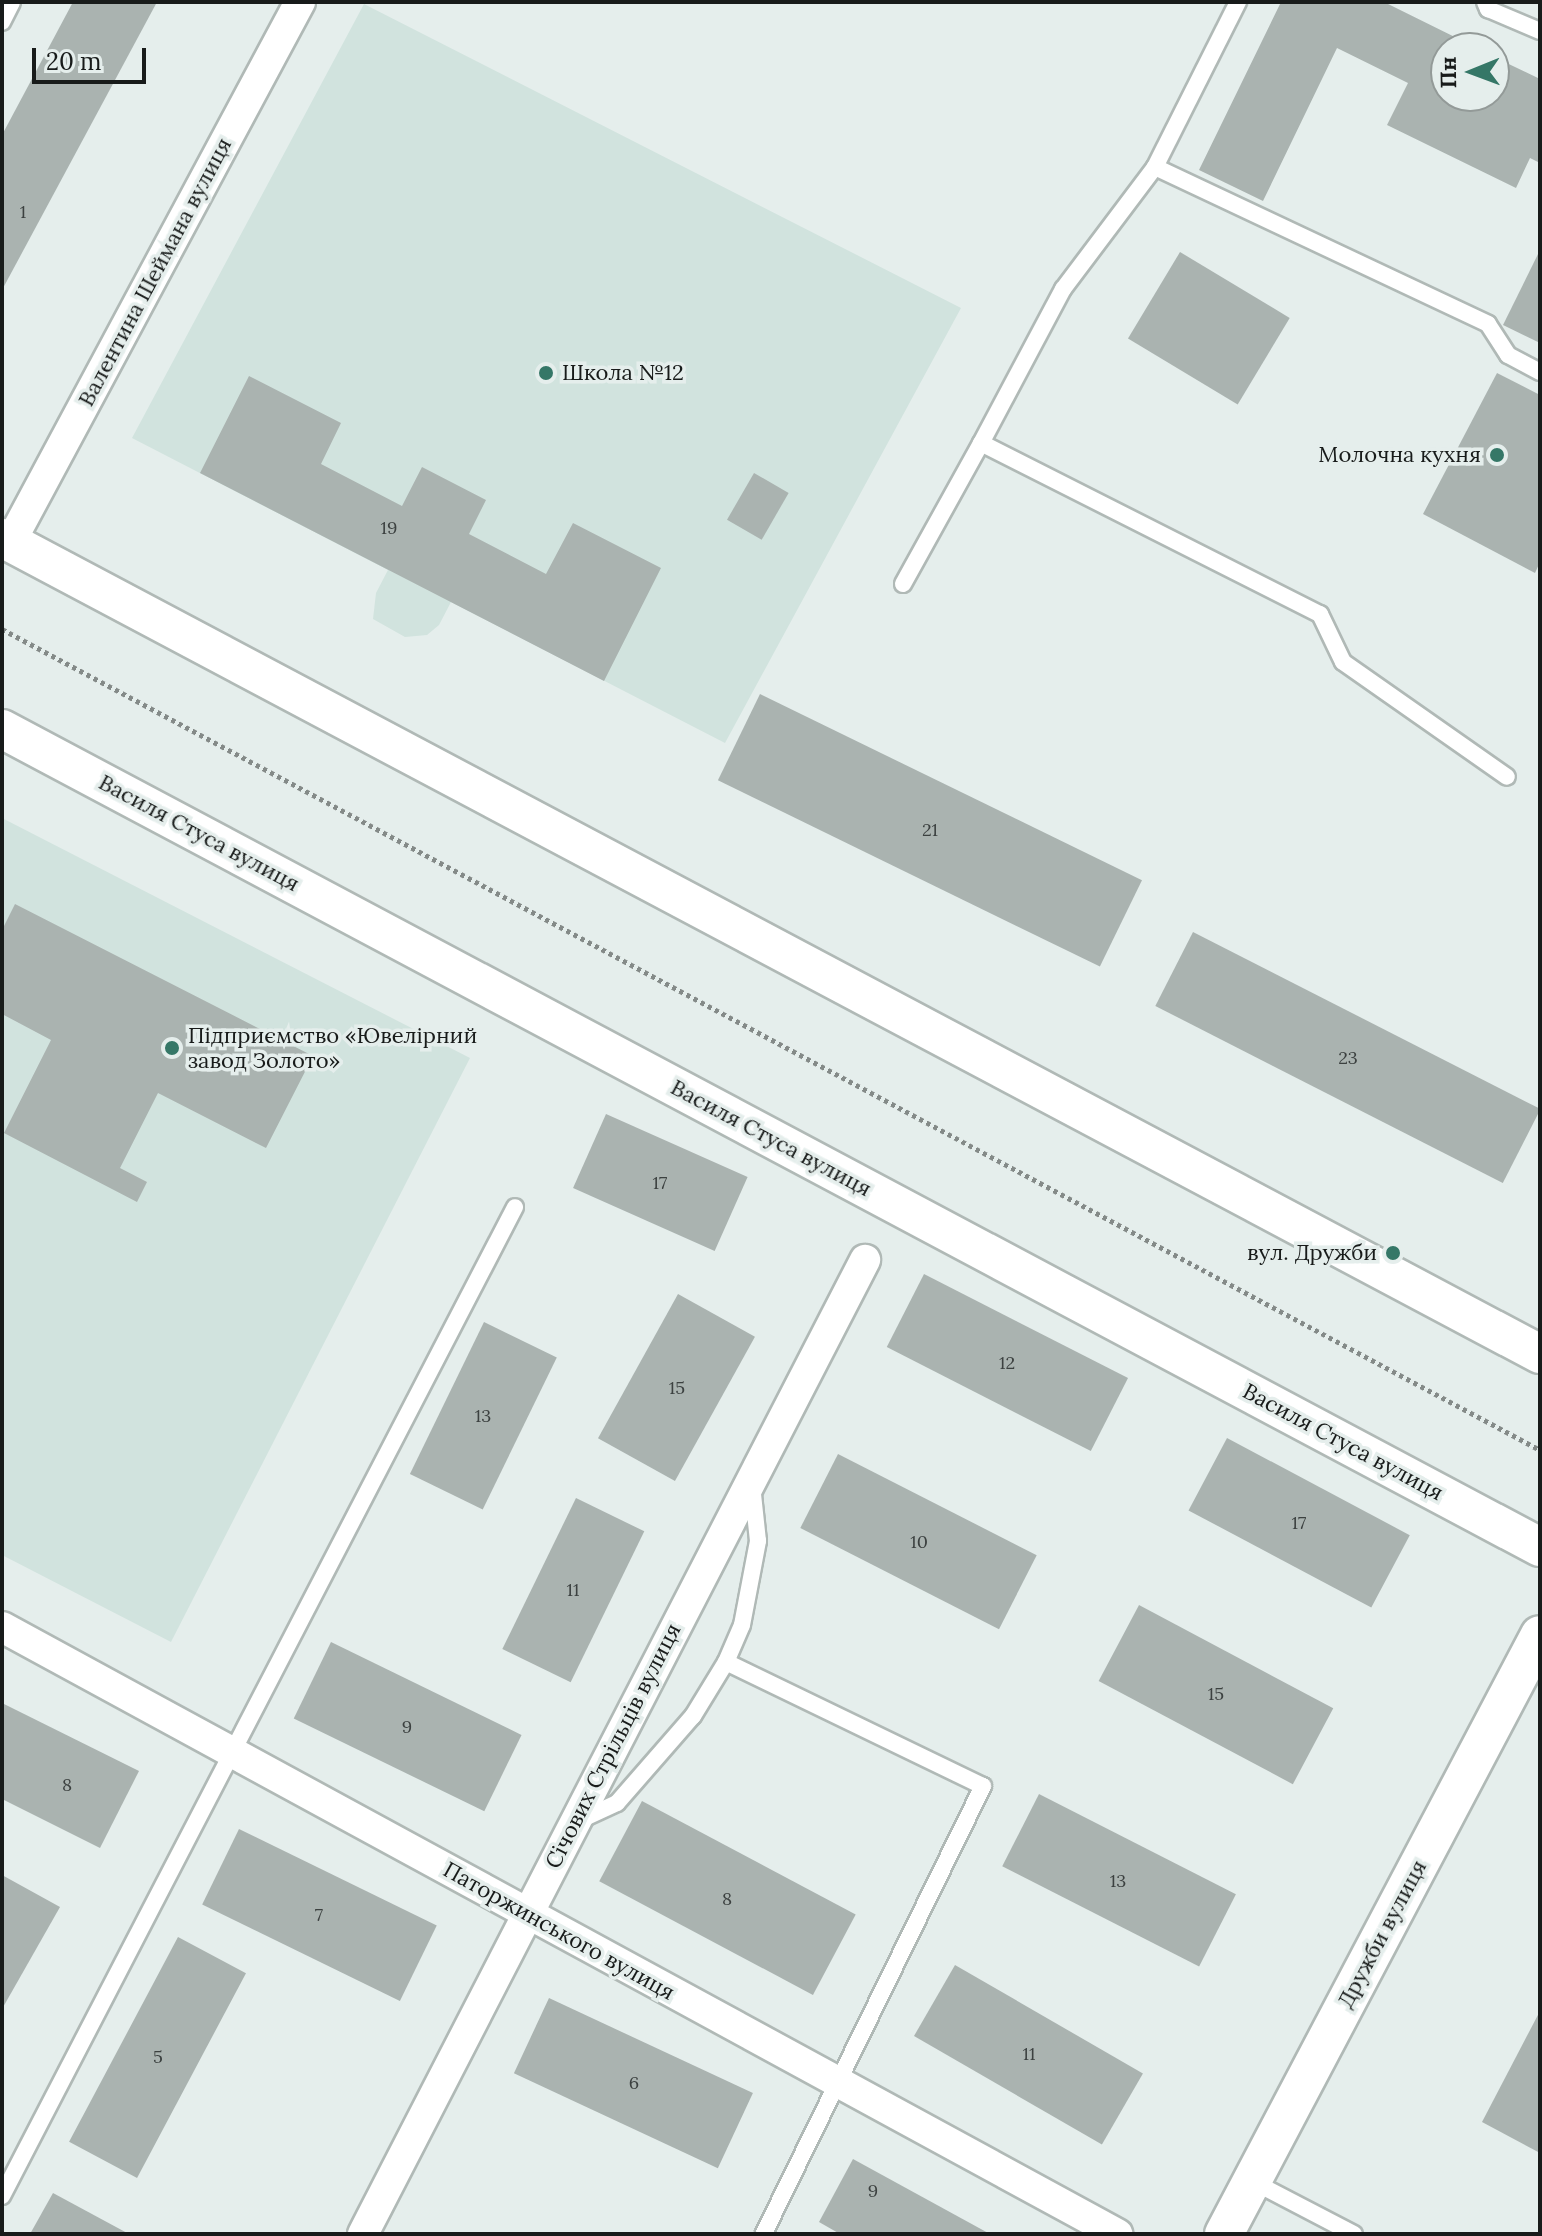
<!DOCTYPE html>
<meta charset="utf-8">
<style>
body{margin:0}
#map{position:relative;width:1542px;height:2236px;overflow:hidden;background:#e5eeec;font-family:Lora,serif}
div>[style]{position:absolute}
.built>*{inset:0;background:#d1e3de}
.building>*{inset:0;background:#aab3b0;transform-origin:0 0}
.path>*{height:5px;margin-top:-2.5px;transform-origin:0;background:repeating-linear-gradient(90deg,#848a88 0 4px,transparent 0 8px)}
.roads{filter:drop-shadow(2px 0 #b0b9b6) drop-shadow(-2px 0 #b0b9b6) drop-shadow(0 2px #b0b9b6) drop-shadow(0 -2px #b0b9b6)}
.service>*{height:16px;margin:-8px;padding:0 8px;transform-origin:8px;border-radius:8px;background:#fff}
.minor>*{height:30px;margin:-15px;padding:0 15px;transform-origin:15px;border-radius:15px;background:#fff}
.tertiary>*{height:38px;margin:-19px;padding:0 19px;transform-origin:19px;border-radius:19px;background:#fff}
.dots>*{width:22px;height:22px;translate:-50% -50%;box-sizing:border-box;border:4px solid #e5eeec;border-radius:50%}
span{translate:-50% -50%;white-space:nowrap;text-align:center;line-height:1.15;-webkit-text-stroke:7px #e5eeec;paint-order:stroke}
.number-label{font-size:18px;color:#3c4140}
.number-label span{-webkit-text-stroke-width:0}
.street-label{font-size:22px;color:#181b1a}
.poi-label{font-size:22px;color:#181b1a}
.left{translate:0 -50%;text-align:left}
.right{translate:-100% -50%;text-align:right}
.frame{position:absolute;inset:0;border:4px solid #181b1a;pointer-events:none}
.north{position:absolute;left:1430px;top:32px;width:80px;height:80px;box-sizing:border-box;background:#e5eeec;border:2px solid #939a98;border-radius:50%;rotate:269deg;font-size:22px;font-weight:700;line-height:32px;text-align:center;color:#181b1a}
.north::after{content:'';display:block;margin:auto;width:28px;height:36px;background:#357767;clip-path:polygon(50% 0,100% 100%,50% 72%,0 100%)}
.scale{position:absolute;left:32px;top:48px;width:114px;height:36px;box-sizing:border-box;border:4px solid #181b1a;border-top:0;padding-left:10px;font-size:24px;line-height:28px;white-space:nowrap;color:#181b1a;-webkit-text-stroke:6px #e5eeec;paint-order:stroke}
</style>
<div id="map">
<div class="built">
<i style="clip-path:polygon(364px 4px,961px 308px,725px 743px,451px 602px,439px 625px,427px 635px,405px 637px,373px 619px,376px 593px,388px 570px,132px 438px)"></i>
<i style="clip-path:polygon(2px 818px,470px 1058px,171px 1642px,2px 1555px)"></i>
</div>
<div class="building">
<i style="clip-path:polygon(73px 2px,157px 2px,2px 290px,2px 135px)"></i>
<i style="clip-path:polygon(1281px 2px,1384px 2px,1477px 48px,1446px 48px,1446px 96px,1494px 96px,1494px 57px,1540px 79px,1540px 163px,1530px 158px,1516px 188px,1387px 125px,1408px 83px,1337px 48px,1263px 201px,1199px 170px)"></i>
<i style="clip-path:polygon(1540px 250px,1540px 343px,1503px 325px)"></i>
<i style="left:1180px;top:252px;width:128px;height:101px;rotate:31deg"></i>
<i style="clip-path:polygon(1497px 373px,1540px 395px,1540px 562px,1535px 573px,1423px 514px)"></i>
<i style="clip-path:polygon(249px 376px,341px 423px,321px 464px,402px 506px,422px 467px,486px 500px,469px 534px,546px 574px,573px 523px,661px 568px,604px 681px,200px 473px)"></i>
<i style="left:754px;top:473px;width:40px;height:54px;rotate:30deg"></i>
<i style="left:760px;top:694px;width:425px;height:96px;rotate:26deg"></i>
<i style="clip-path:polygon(15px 904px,313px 1056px,266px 1148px,158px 1093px,120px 1168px,147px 1182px,137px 1202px,4px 1133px,51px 1040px,2px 1014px,2px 930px)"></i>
<i style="left:1193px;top:932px;width:390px;height:83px;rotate:27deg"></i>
<i style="left:606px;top:1114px;width:155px;height:81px;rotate:24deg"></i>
<i style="left:924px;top:1274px;width:229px;height:82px;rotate:27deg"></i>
<i style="left:678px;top:1294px;width:88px;height:165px;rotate:29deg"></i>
<i style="left:484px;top:1322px;width:81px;height:169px;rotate:26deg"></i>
<i style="left:1227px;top:1438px;width:207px;height:82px;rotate:28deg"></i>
<i style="left:838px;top:1454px;width:223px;height:83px;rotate:27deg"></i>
<i style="left:576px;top:1498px;width:76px;height:168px;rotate:26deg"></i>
<i style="left:1139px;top:1605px;width:220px;height:86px;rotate:28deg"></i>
<i style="left:331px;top:1642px;width:212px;height:85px;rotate:26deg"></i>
<i style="clip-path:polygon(2px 1703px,139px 1771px,100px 1848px,2px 1799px)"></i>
<i style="left:1039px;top:1794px;width:221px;height:81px;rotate:27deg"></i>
<i style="left:642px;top:1801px;width:242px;height:91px;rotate:28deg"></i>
<i style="left:239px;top:1829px;width:220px;height:84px;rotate:26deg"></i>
<i style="clip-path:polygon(2px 1875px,60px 1907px,2px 2009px)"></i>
<i style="left:178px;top:1937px;width:77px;height:232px;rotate:28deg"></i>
<i style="left:955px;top:1965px;width:217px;height:82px;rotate:30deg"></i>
<i style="left:549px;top:1998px;width:225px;height:83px;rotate:25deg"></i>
<i style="clip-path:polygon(1540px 2011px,1540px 2153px,1482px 2122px)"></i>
<i style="clip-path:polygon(853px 2159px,990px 2234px,840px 2234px,819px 2222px)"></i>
<i style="clip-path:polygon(53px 2193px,129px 2234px,30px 2234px)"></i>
</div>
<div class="path">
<i style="left:2px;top:629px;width:1743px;rotate:28.09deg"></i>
</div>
<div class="roads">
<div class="service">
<i style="left:1238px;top:2px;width:185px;rotate:116.7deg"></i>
<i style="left:1155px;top:167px;width:368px;rotate:25.2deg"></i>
<i style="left:1488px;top:324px;width:37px;rotate:57deg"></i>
<i style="left:1508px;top:355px;width:36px;rotate:28deg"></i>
<i style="left:1485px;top:2px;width:8px;rotate:67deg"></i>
<i style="left:1488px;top:9px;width:56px;rotate:22.9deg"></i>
<i style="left:2px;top:22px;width:22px;rotate:-63deg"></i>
<i style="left:1155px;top:167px;width:153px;rotate:127deg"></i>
<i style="left:1063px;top:289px;width:174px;rotate:118deg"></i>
<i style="left:981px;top:443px;width:380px;rotate:26.8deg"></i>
<i style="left:1320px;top:614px;width:53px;rotate:64.4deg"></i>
<i style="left:1343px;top:662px;width:200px;rotate:35deg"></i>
<i style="left:903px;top:584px;width:161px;rotate:-61deg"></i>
<i style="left:726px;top:1662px;width:40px;rotate:-66.6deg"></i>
<i style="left:742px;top:1625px;width:86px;rotate:-79.2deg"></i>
<i style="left:758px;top:1541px;width:56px;rotate:-96.1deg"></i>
<i style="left:578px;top:1821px;width:43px;rotate:-24.8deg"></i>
<i style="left:617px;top:1803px;width:116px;rotate:-48.9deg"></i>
<i style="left:693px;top:1716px;width:63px;rotate:-58.6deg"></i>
<i style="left:726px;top:1662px;width:285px;rotate:25.8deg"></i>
<i style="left:983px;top:1786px;width:499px;rotate:116.1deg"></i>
<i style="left:1252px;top:2181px;width:115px;rotate:27.5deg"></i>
<i style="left:2px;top:2196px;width:1114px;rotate:-62.58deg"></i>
</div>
<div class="minor">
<i style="left:10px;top:543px;width:614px;rotate:-61.81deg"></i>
<i style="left:2px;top:1627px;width:1270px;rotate:28.56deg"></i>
<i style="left:363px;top:2234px;width:1096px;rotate:-62.73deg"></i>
</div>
<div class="tertiary">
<i style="left:2px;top:538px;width:1741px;rotate:27.95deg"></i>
<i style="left:2px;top:729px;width:1742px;rotate:28.01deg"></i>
<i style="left:1224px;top:2234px;width:677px;rotate:-62.19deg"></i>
</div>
</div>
<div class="dots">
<i style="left:546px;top:373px;background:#357767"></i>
<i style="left:1497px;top:455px;background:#357767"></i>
<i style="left:172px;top:1048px;background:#357767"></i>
<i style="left:1393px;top:1253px;background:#357767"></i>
</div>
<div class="number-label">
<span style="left:23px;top:212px">1</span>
<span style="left:389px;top:528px">19</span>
<span style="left:930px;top:830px">21</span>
<span style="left:1348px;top:1058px">23</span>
<span style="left:660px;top:1183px">17</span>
<span style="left:1007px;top:1363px">12</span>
<span style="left:677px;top:1388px">15</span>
<span style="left:483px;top:1416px">13</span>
<span style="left:1299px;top:1523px">17</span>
<span style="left:919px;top:1542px">10</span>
<span style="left:573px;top:1590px">11</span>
<span style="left:1216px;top:1694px">15</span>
<span style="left:407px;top:1727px">9</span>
<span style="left:67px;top:1785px">8</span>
<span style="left:1118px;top:1881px">13</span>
<span style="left:727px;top:1899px">8</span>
<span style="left:319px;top:1915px">7</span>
<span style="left:1029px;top:2054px">11</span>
<span style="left:158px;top:2057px">5</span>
<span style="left:634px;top:2083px">6</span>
<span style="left:873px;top:2191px">9</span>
</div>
<div class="street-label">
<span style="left:155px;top:272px;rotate:-62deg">Валентина Шеймана вулиця</span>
<span style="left:199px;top:833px;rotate:28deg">Василя Стуса вулиця</span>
<span style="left:771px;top:1138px;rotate:28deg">Василя Стуса вулиця</span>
<span style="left:1343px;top:1442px;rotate:28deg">Василя Стуса вулиця</span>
<span style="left:613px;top:1746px;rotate:-63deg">Січових Стрільців вулиця</span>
<span style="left:559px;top:1931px;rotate:29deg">Паторжинського вулиця</span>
<span style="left:1382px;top:1934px;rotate:-62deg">Дружби вулиця</span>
</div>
<div class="poi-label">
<span class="left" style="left:562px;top:373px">Школа №12</span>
<span class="right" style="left:1481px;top:455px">Молочна кухня</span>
<span class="left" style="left:188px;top:1048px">Підприємство «Ювелірний<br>завод Золото»</span>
<span class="right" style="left:1377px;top:1253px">вул. Дружби</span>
</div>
<div class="frame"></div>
<div class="north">Пн</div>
<div class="scale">20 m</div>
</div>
